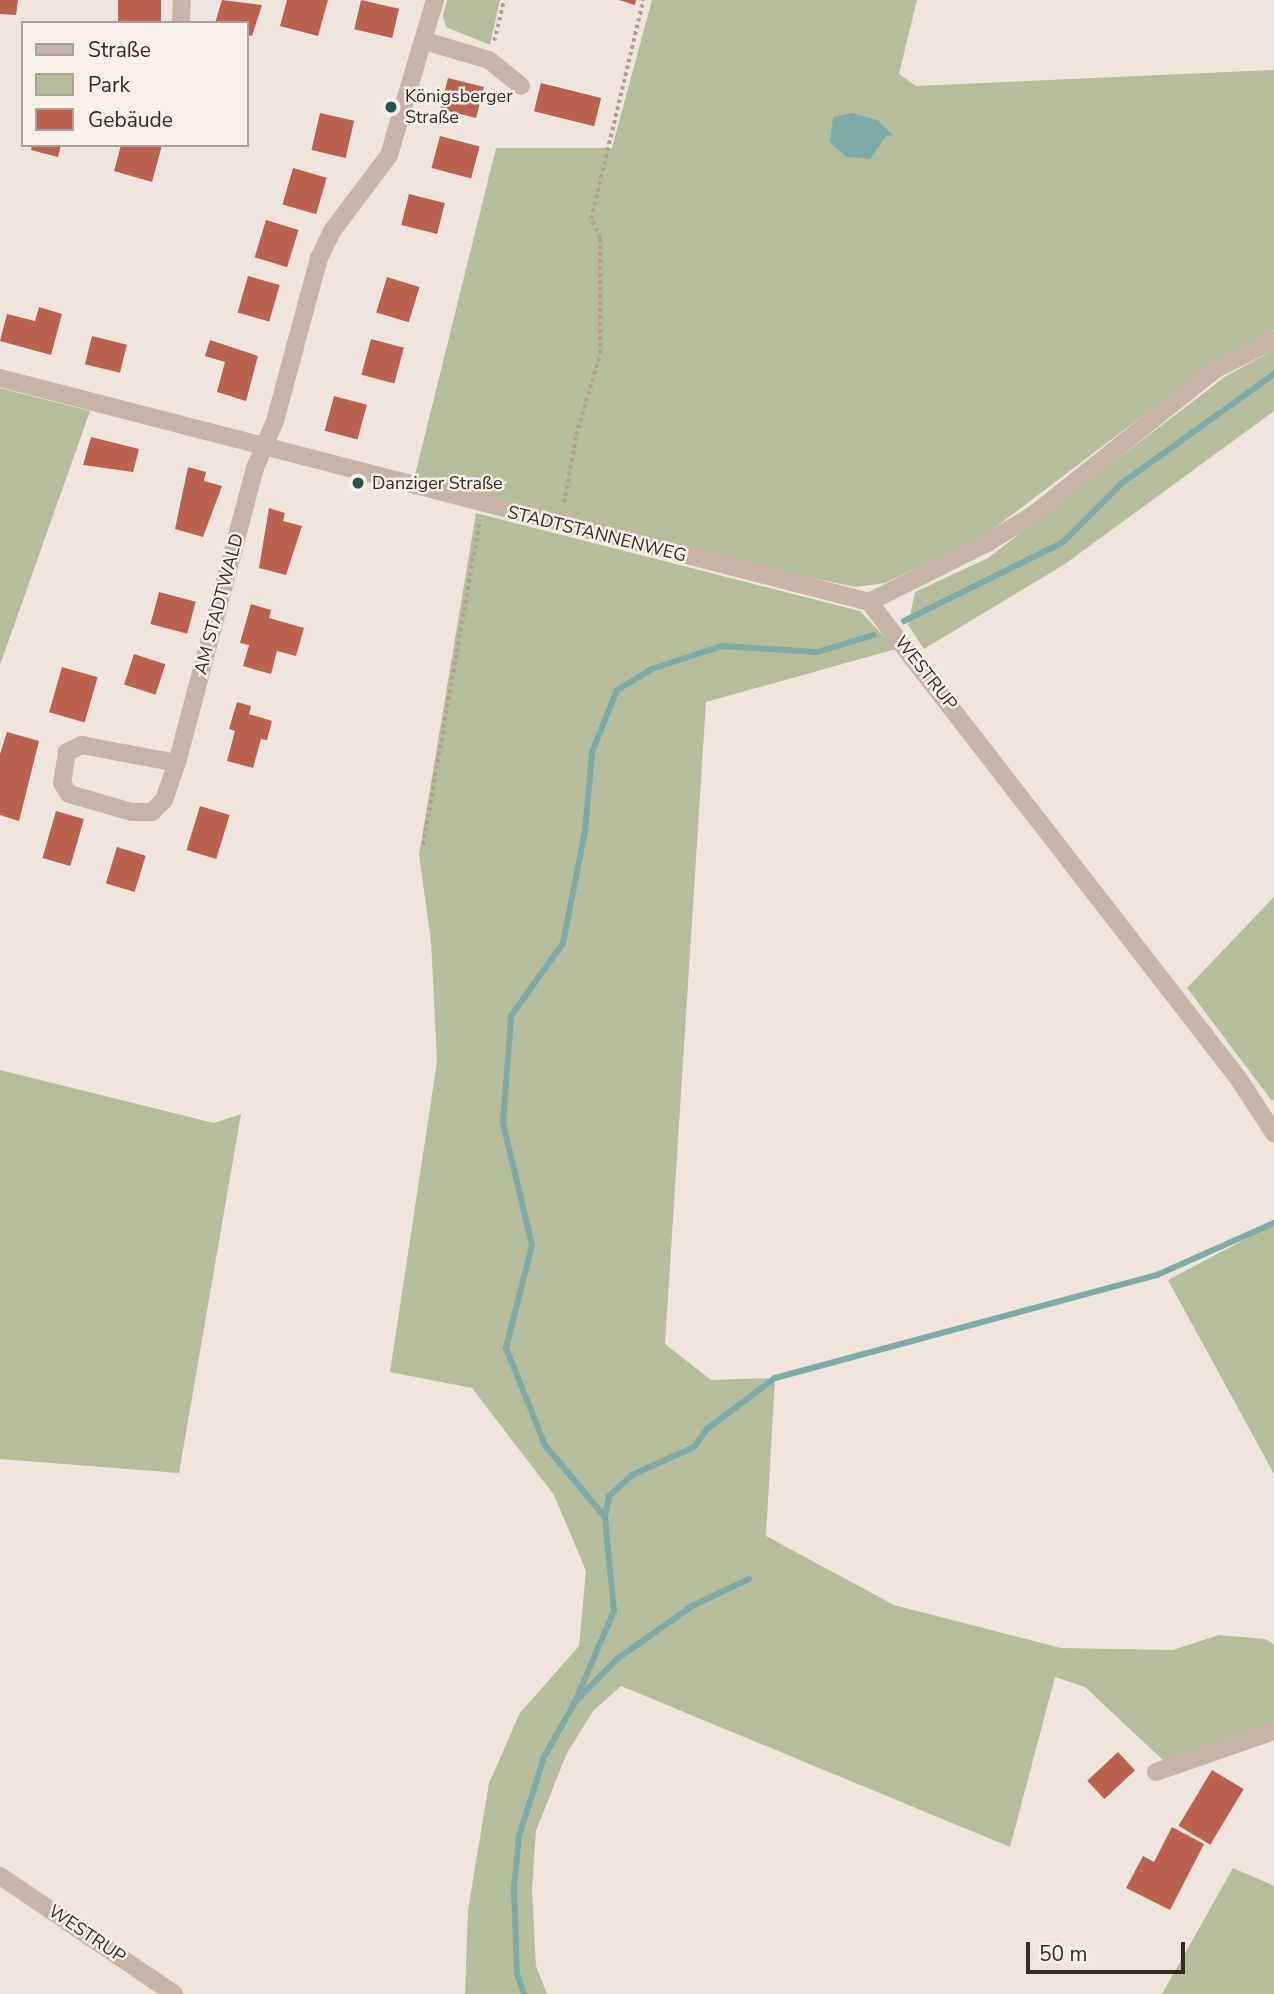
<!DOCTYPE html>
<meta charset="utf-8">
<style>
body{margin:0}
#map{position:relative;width:1274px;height:1994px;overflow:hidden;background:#efe5dc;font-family:"Nunito Sans",sans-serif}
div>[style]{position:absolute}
.green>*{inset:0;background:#b5bd9d}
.water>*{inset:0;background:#7eaaa8}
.stream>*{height:6px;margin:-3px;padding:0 3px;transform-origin:3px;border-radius:3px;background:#7eaaa8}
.building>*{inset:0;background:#bb614f;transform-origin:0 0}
.path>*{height:3.5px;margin-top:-1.75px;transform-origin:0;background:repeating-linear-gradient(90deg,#b29e93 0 3.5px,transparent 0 7px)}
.minor>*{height:18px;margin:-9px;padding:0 9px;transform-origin:9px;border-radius:9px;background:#c6b4a9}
.dots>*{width:19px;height:19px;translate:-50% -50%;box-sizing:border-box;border:4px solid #f8efe8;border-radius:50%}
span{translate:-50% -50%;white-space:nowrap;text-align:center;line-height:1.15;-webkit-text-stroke:5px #f8efe8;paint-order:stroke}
.poi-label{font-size:18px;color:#342b28}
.left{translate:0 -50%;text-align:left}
.street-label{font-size:18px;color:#342b28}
.legend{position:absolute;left:21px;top:21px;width:228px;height:126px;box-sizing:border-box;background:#f8efe8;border:2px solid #aaa19b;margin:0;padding:9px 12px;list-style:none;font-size:21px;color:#342b28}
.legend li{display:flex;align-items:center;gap:14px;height:35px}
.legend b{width:35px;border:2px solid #aaa19b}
.scale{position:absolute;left:1026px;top:1942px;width:159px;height:32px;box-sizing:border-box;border:4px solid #342b28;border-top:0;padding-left:9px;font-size:21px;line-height:24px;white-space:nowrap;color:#342b28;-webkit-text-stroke:5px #f8efe8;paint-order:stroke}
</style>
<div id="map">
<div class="green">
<i style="clip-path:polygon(447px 0,500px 0,490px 45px,446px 27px,443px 16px)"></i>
<i style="clip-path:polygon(652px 0,917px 0,899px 74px,916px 86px,1274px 70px,1274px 330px,1215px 361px,984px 536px,885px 583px,855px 587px,722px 559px,413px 483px,496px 148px,612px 148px)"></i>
<i style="clip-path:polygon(1274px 350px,1274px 411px,1065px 564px,924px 649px,908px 625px,915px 592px,988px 558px,1226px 376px)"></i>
<i style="clip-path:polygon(0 388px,90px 411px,0 665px)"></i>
<i style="clip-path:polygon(476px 513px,860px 611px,896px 649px,706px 702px,665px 1344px,711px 1380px,775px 1378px,766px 1536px,894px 1605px,1061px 1648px,1173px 1650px,1219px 1635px,1265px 1639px,1274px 1644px,1274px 1727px,1166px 1763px,1085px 1687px,1055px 1677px,1010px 1847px,621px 1686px,593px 1711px,566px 1755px,536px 1831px,532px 1889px,536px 1966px,547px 1994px,465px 1994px,468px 1910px,489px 1783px,520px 1713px,579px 1646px,586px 1571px,554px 1495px,472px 1388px,390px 1372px,437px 1062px,431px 941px,419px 855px)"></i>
<i style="clip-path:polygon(1274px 897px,1274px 1100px,1272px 1101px,1187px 988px)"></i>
<i style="clip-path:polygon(0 1070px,214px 1123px,241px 1114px,179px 1473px,0 1459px)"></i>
<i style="clip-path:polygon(1274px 1224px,1274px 1474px,1168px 1280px)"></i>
<i style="clip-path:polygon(1233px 1868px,1274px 1886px,1274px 1994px,1162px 1994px)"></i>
</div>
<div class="water">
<i style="clip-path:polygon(852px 113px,877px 120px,893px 135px,886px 136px,870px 159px,846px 157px,830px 142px,833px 117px)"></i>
</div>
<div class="stream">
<i style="left:904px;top:621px;width:176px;rotate:-26.3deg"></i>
<i style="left:1062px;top:543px;width:85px;rotate:-45deg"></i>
<i style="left:1122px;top:483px;width:187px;rotate:-35.6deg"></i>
<i style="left:605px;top:1517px;width:21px;rotate:-79deg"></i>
<i style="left:609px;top:1496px;width:31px;rotate:-42deg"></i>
<i style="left:632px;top:1475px;width:68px;rotate:-24.3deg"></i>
<i style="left:694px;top:1447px;width:22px;rotate:-54deg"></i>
<i style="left:707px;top:1429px;width:85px;rotate:-36.9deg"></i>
<i style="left:775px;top:1378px;width:396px;rotate:-15.1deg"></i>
<i style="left:1157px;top:1275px;width:128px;rotate:-24deg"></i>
<i style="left:575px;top:1702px;width:99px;rotate:-66.8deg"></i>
<i style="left:614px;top:1611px;width:94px;rotate:-95.5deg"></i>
<i style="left:605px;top:1517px;width:94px;rotate:-129.8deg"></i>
<i style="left:545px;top:1445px;width:105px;rotate:-111.9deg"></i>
<i style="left:506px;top:1348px;width:106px;rotate:-75.8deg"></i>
<i style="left:532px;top:1245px;width:125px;rotate:-103.4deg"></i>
<i style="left:503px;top:1123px;width:107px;rotate:-85.7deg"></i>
<i style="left:511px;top:1016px;width:90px;rotate:-54.5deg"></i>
<i style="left:563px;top:943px;width:114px;rotate:-78.9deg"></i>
<i style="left:585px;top:831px;width:79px;rotate:-84.9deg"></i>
<i style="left:592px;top:752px;width:67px;rotate:-68deg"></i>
<i style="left:617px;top:690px;width:41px;rotate:-31deg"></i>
<i style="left:652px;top:669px;width:74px;rotate:-18.2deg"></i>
<i style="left:722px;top:646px;width:95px;rotate:3.6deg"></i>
<i style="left:817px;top:652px;width:59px;rotate:-16.6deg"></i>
<i style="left:524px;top:1994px;width:21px;rotate:-109deg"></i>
<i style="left:517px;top:1974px;width:86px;rotate:-92deg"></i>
<i style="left:514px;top:1888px;width:52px;rotate:-84.5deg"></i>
<i style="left:519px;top:1836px;width:83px;rotate:-72.4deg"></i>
<i style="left:544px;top:1757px;width:63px;rotate:-60.6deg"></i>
<i style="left:575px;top:1702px;width:60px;rotate:-45.7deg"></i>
<i style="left:617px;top:1659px;width:92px;rotate:-35.2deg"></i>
<i style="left:692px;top:1606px;width:63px;rotate:-25.3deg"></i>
</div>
<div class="building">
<i style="clip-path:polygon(0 0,18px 0,16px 15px,0 14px)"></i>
<i style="left:118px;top:0;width:43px;height:23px"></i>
<i style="clip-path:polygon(222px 0,262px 5px,252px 36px,247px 35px,247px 23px,215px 23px)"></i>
<i style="clip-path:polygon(287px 0,328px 0,318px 36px,280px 26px)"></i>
<i style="left:361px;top:0;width:39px;height:30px;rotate:13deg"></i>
<i style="clip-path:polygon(619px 0,636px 0,635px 5px)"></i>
<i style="left:448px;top:78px;width:37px;height:32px;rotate:14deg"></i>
<i style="left:541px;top:83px;width:62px;height:29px;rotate:14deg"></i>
<i style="left:320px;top:113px;width:35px;height:38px;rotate:13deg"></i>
<i style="left:440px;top:136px;width:41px;height:33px;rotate:15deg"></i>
<i style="clip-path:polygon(32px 145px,61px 145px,58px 157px,31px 150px)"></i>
<i style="clip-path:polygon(121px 145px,162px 145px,152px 182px,114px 171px)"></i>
<i style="left:293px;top:168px;width:35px;height:38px;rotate:16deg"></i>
<i style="left:409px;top:194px;width:37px;height:32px;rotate:14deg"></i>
<i style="left:266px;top:220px;width:34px;height:39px;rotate:17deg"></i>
<i style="left:248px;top:276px;width:33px;height:38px;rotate:16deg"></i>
<i style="left:387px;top:277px;width:34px;height:37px;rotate:17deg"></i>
<i style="clip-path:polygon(39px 307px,62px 314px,51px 355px,0 341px,7px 314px,35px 321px)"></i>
<i style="left:92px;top:336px;width:36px;height:29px;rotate:14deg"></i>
<i style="left:371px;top:339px;width:34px;height:37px;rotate:15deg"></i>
<i style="clip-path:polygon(210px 340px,258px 356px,246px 401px,217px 392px,225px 362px,205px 356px)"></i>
<i style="left:334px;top:396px;width:34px;height:36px;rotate:15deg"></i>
<i style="clip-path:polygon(91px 437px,139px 449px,133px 472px,83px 465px)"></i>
<i style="clip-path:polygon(188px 467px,206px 472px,204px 481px,222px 486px,203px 537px,175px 529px)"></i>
<i style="clip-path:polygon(269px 508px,285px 513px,283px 521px,302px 526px,286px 575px,259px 568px)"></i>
<i style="left:159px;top:592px;width:38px;height:33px;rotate:15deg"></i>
<i style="clip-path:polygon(251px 604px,271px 610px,269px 618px,304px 628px,296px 656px,277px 651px,271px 674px,243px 666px,249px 645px,240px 643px)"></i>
<i style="left:134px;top:654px;width:33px;height:32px;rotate:18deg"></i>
<i style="left:62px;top:667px;width:37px;height:47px;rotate:16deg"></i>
<i style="clip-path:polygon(237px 702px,251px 706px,249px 714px,272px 721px,267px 740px,261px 739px,253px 768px,227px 761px,235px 731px,229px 729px)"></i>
<i style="clip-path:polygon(7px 732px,39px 741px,19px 821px,0 815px,0 754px)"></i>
<i style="left:200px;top:806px;width:31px;height:46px;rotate:17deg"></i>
<i style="left:56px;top:811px;width:29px;height:49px;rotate:16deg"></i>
<i style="left:117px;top:847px;width:30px;height:38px;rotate:17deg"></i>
<i style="left:1118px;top:1752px;width:25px;height:42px;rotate:47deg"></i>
<i style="left:1212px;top:1770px;width:37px;height:65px;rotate:31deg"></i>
<i style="clip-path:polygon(1172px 1827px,1204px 1844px,1170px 1910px,1126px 1888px,1143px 1856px,1154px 1862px)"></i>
</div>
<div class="path">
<i style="left:494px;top:41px;width:42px;rotate:-76.3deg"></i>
<i style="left:564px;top:503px;width:69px;rotate:-80deg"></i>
<i style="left:576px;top:435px;width:84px;rotate:-73.5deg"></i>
<i style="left:600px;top:354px;width:116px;rotate:-90deg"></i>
<i style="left:600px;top:238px;width:21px;rotate:-115deg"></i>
<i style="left:591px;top:219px;width:225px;rotate:-76.6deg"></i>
<i style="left:423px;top:845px;width:330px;rotate:-80.1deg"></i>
</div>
<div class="minor">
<i style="left:181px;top:23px;width:23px;rotate:-88deg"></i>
<i style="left:425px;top:41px;width:67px;rotate:16.5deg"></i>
<i style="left:489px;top:60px;width:41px;rotate:39.1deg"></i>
<i style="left:0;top:378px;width:897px;rotate:14.45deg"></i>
<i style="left:869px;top:602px;width:602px;rotate:52.22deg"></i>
<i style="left:1238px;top:1078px;width:66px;rotate:56.8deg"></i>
<i style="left:869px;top:602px;width:132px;rotate:-26.6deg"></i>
<i style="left:987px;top:543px;width:54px;rotate:-31.3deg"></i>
<i style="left:1033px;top:515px;width:234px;rotate:-38.6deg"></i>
<i style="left:1216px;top:369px;width:65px;rotate:-26.6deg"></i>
<i style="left:177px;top:763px;width:97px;rotate:-169.3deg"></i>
<i style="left:82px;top:745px;width:17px;rotate:155deg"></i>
<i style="left:67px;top:752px;width:31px;rotate:99deg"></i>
<i style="left:62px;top:783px;width:13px;rotate:58deg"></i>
<i style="left:69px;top:794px;width:66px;rotate:15.9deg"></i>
<i style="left:132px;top:812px;width:20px"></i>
<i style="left:152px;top:812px;width:17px;rotate:-45deg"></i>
<i style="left:164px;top:800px;width:39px;rotate:-71deg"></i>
<i style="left:177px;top:763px;width:305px;rotate:-75.2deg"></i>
<i style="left:255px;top:468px;width:51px;rotate:-66.9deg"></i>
<i style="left:275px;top:421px;width:169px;rotate:-74.9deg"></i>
<i style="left:319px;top:258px;width:30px;rotate:-64deg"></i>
<i style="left:332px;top:231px;width:95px;rotate:-53.1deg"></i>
<i style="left:389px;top:155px;width:162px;rotate:-73.5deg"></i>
<i style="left:1156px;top:1772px;width:125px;rotate:-19.2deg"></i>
<i style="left:0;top:1876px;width:210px;rotate:34.1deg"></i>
</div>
<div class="dots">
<i style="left:391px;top:107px;background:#225251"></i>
<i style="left:358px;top:483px;background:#225251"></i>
</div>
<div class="poi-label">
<span class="left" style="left:405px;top:107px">Königsberger<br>Straße</span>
<span class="left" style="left:372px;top:483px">Danziger Straße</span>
</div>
<div class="street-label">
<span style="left:597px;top:534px;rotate:14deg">STADTSTANNENWEG</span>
<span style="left:219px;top:604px;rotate:-75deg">AM STADTWALD</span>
<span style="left:926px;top:673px;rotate:52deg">WESTRUP</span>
<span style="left:87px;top:1934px;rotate:34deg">WESTRUP</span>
</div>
<ul class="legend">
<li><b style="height:9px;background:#c6b4a9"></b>Straße</li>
<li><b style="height:19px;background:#b5bd9d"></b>Park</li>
<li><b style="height:19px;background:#bb614f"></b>Gebäude</li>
</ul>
<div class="scale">50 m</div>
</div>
